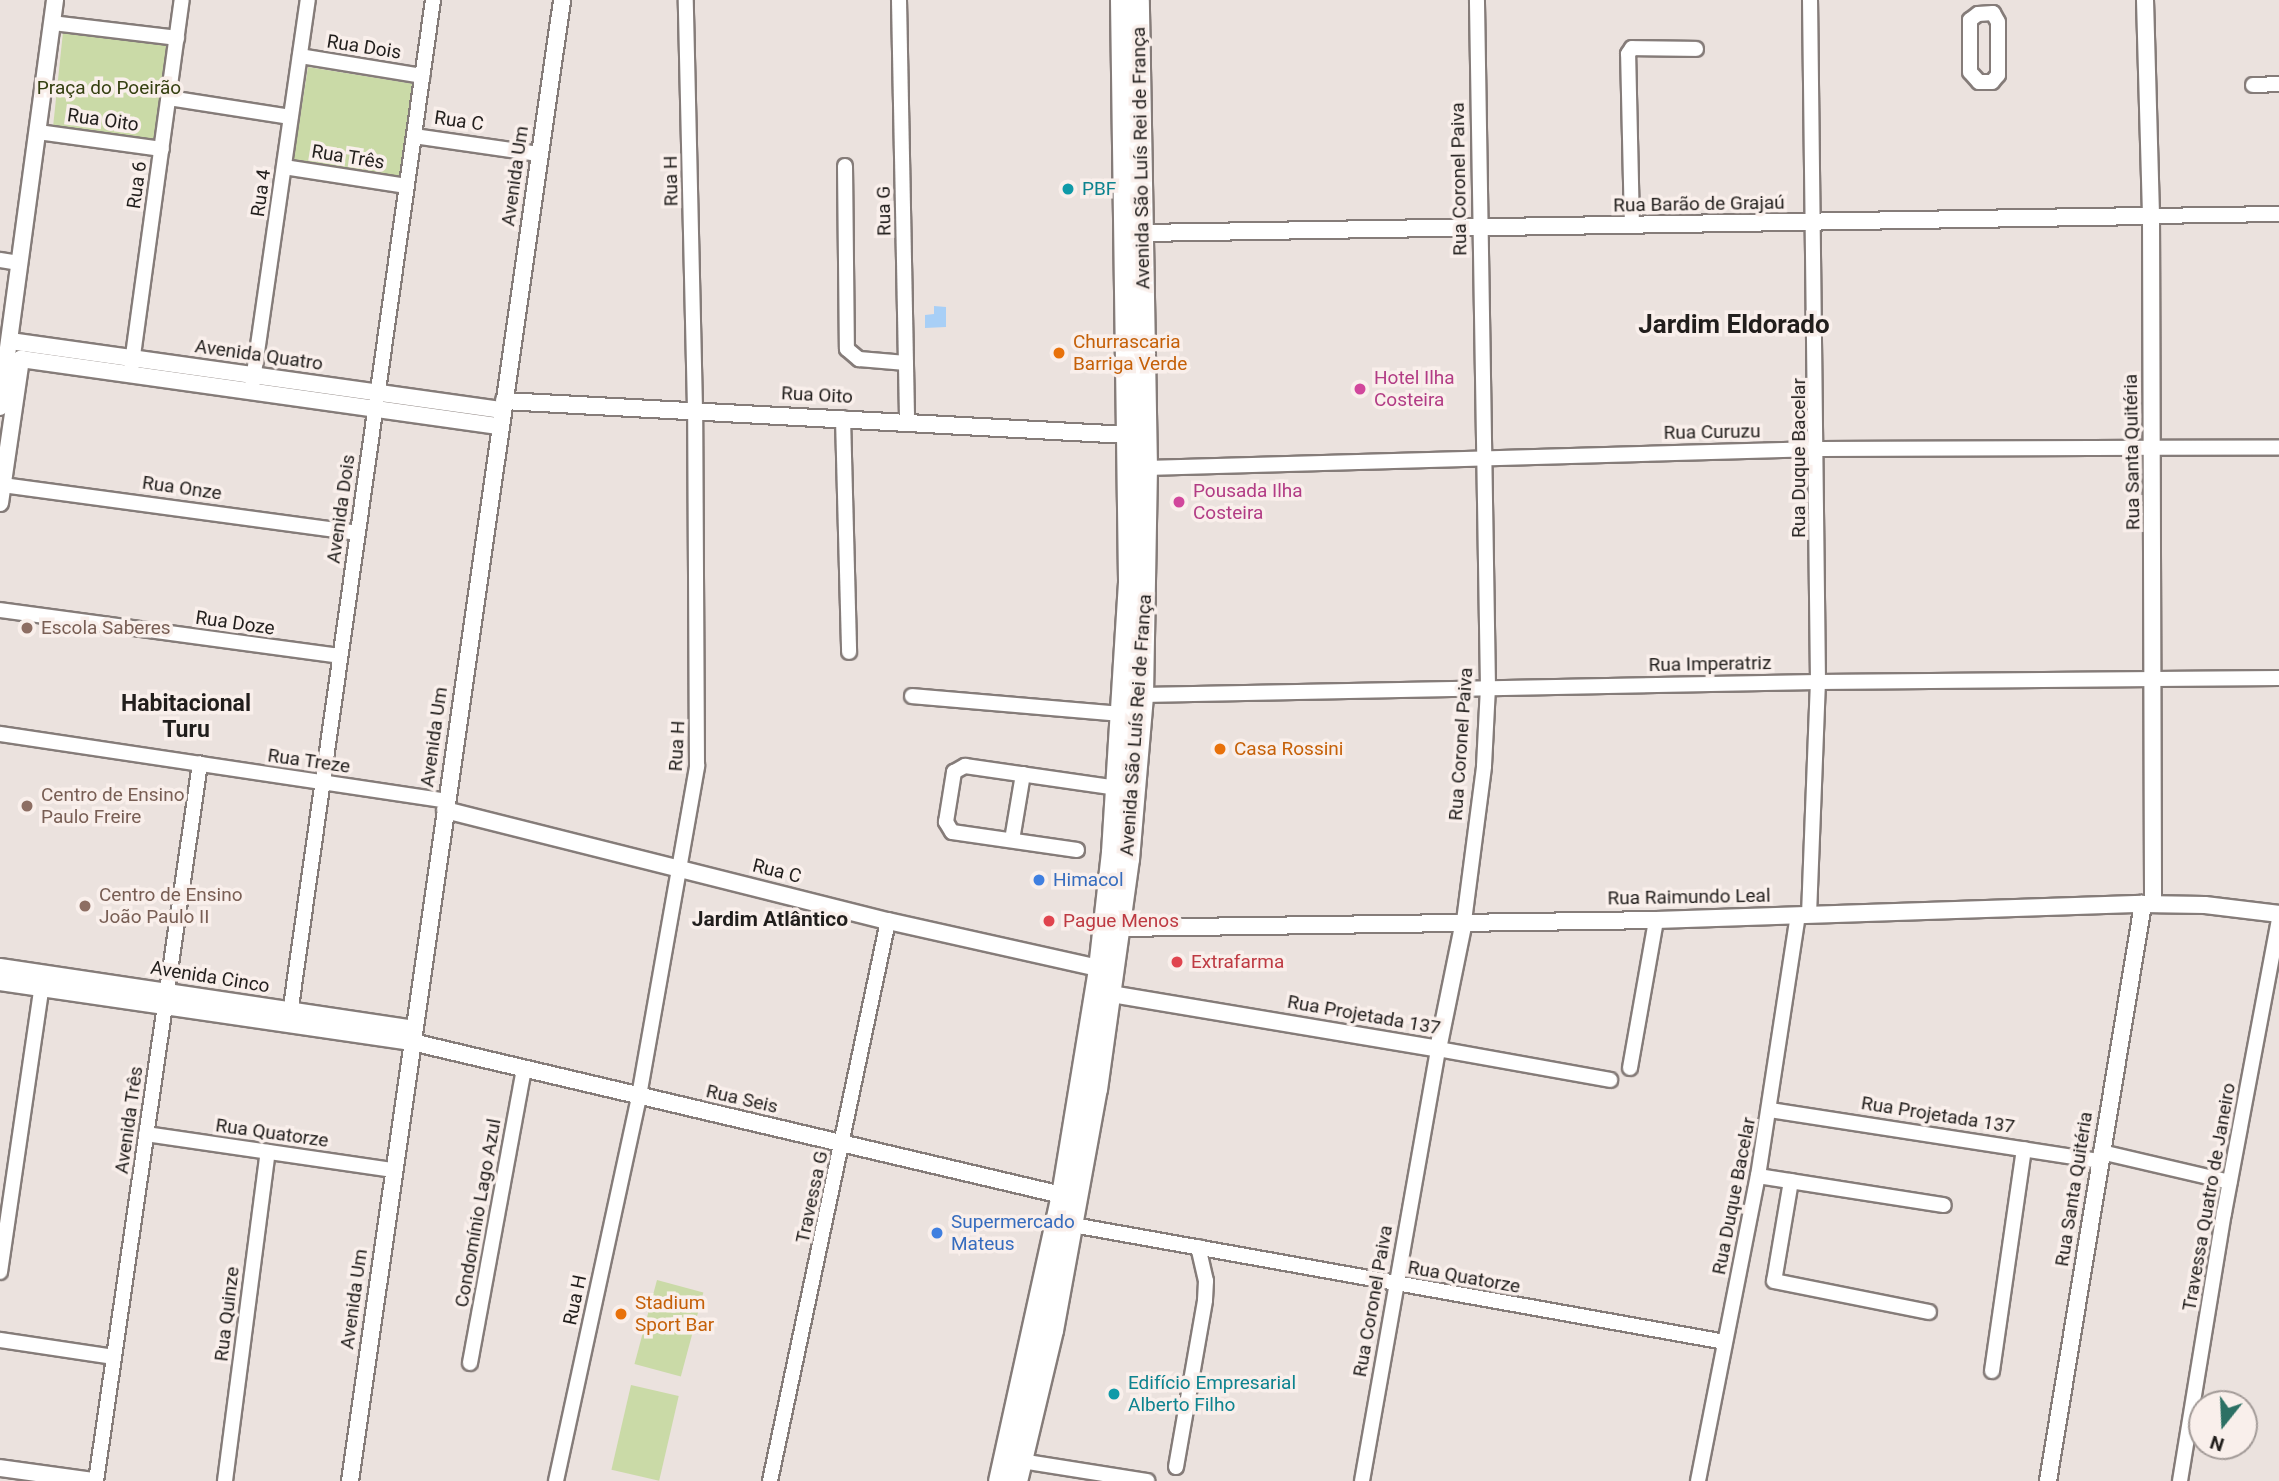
<!DOCTYPE html>
<meta charset="utf-8">
<style>
body{margin:0}
#map{position:relative;width:2279px;height:1481px;overflow:hidden;background:#ebe2de;font-family:Roboto,sans-serif}
div>[style]{position:absolute}
.green>*{inset:0;background:#cadaa7;transform-origin:0 0}
.water>*{inset:0;background:#a8cff6}
.roads{filter:drop-shadow(2px 0 #857c79) drop-shadow(-2px 0 #857c79) drop-shadow(0 2px #857c79) drop-shadow(0 -2px #857c79)}
.minor>*{height:14px;margin:-7px;padding:0 7px;transform-origin:7px;border-radius:7px;background:#fff}
.tertiary>*{height:16px;margin:-8px;padding:0 8px;transform-origin:8px;border-radius:8px;background:#fff}
.primary>*{height:21px;margin:-10.5px;padding:0 10.5px;transform-origin:10.5px;border-radius:10.5px;background:#fff}
.dots>*{width:19px;height:19px;translate:-50% -50%;box-sizing:border-box;border:4px solid #f9efeb;border-radius:50%}
span{translate:-50% -50%;white-space:nowrap;text-align:center;line-height:1.15;-webkit-text-stroke:7px #f9efeb;paint-order:stroke}
.street-label{font-size:19px;color:#211e1c}
.park-label{font-size:19px;color:#343f10}
.culture-label{font-size:19px;color:#0d838f}
.left{translate:0 -50%;text-align:left}
.food-label{font-size:19px;color:#c56008}
.hotel-label{font-size:19px;color:#b23c85}
.education-label{font-size:19px;color:#785e54}
.shop-label{font-size:19px;color:#366cbe}
.health-label{font-size:19px;color:#be3a42}
.neighbourhood-label{font-size:21px;color:#211e1c;font-weight:700}
.quarter-label{font-size:23px;color:#211e1c;font-weight:700}
.district-label{font-size:26px;color:#211e1c;font-weight:700}
.north{position:absolute;left:2188px;top:1390px;width:70px;height:70px;box-sizing:border-box;background:#f9efeb;border:2px solid #a39b98;border-radius:50%;rotate:198deg;font-size:19px;font-weight:700;line-height:28px;text-align:center;color:#211e1c}
.north::after{content:'';display:block;margin:auto;width:24px;height:32px;background:#2c7064;clip-path:polygon(50% 0,100% 100%,50% 72%,0 100%)}
</style>
<div id="map">
<div class="green">
<i style="left:63px;top:32px;width:109px;height:100px;rotate:6deg"></i>
<i style="left:308px;top:67px;width:108px;height:99px;rotate:9deg"></i>
<i style="left:657px;top:1280px;width:48px;height:87px;rotate:15deg"></i>
<i style="left:631px;top:1385px;width:49px;height:87px;rotate:13deg"></i>
</div>
<div class="water">
<i style="clip-path:polygon(934px 306px,946px 307px,946px 327px,925px 328px,925px 315px,934px 314px)"></i>
</div>
<div class="roads">
<div class="minor">
<i style="left:899px;top:0;width:421px;rotate:88.9deg"></i>
<i style="left:1993px;top:13px;width:10px;rotate:61deg"></i>
<i style="left:1998px;top:22px;width:53px;rotate:90deg"></i>
<i style="left:1998px;top:75px;width:9px;rotate:131deg"></i>
<i style="left:1992px;top:82px;width:13px;rotate:180deg"></i>
<i style="left:1979px;top:82px;width:13px;rotate:-132deg"></i>
<i style="left:1970px;top:72px;width:52px;rotate:-90deg"></i>
<i style="left:1970px;top:20px;width:10px;rotate:-37deg"></i>
<i style="left:1978px;top:14px;width:15px;rotate:-4deg"></i>
<i style="left:52px;top:23px;width:126px;rotate:6.8deg"></i>
<i style="left:300px;top:56px;width:124px;rotate:9.3deg"></i>
<i style="left:2253px;top:85px;width:26px;rotate:-2deg"></i>
<i style="left:169px;top:98px;width:123px;rotate:8.9deg"></i>
<i style="left:38px;top:132px;width:125px;rotate:7.8deg"></i>
<i style="left:414px;top:136px;width:126px;rotate:8.2deg"></i>
<i style="left:845px;top:166px;width:183px;rotate:89.4deg"></i>
<i style="left:847px;top:349px;width:16px;rotate:40deg"></i>
<i style="left:859px;top:359px;width:47px;rotate:4.9deg"></i>
<i style="left:284px;top:167px;width:124px;rotate:8.8deg"></i>
<i style="left:2151px;top:216px;width:128px;rotate:-0.9deg"></i>
<i style="left:1632px;top:226px;width:172px;rotate:-91.3deg"></i>
<i style="left:1628px;top:54px;width:7px;rotate:-56deg"></i>
<i style="left:1632px;top:48px;width:64px;rotate:0.9deg"></i>
<i style="left:0;top:260px;width:20px;rotate:9deg"></i>
<i style="left:131px;top:370px;width:373px;rotate:-82.2deg"></i>
<i style="left:252px;top:387px;width:391px;rotate:-81.8deg"></i>
<i style="left:843px;top:418px;width:234px;rotate:88.5deg"></i>
<i style="left:1146px;top:468px;width:673px;rotate:-1.62deg"></i>
<i style="left:1819px;top:449px;width:460px;rotate:-0.2deg"></i>
<i style="left:3px;top:485px;width:357px;rotate:7.7deg"></i>
<i style="left:0;top:610px;width:343px;rotate:7.7deg"></i>
<i style="left:1142px;top:695px;width:676px;rotate:-1.1deg"></i>
<i style="left:1818px;top:682px;width:461px;rotate:-0.5deg"></i>
<i style="left:912px;top:696px;width:212px;rotate:4.9deg"></i>
<i style="left:0;top:734px;width:452px;rotate:8.5deg"></i>
<i style="left:1012px;top:840px;width:67px;rotate:-80.5deg"></i>
<i style="left:1077px;top:850px;width:126px;rotate:-171.8deg"></i>
<i style="left:952px;top:832px;width:12px;rotate:-121deg"></i>
<i style="left:946px;top:822px;width:51px;rotate:-80.9deg"></i>
<i style="left:954px;top:772px;width:13px;rotate:-29deg"></i>
<i style="left:965px;top:766px;width:154px;rotate:8.2deg"></i>
<i style="left:1809px;top:915px;width:233px;rotate:-87.8deg"></i>
<i style="left:1818px;top:682px;width:682px;rotate:-90.67deg"></i>
<i style="left:1464px;top:921px;width:156px;rotate:-82.6deg"></i>
<i style="left:1484px;top:766px;width:78px;rotate:-87.1deg"></i>
<i style="left:1488px;top:688px;width:688px;rotate:-90.92deg"></i>
<i style="left:289px;top:1021px;width:1031px;rotate:-81.97deg"></i>
<i style="left:1630px;top:1068px;width:150px;rotate:-80deg"></i>
<i style="left:1770px;top:1110px;width:334px;rotate:8.8deg"></i>
<i style="left:146px;top:1134px;width:250px;rotate:8.3deg"></i>
<i style="left:2101px;top:1152px;width:132px;rotate:13.1deg"></i>
<i style="left:1758px;top:1176px;width:188px;rotate:8.9deg"></i>
<i style="left:1791px;top:1181px;width:101px;rotate:99.6deg"></i>
<i style="left:1774px;top:1281px;width:158px;rotate:11.3deg"></i>
<i style="left:1073px;top:1225px;width:662px;rotate:10.17deg"></i>
<i style="left:0;top:1272px;width:296px;rotate:-81.7deg"></i>
<i style="left:0;top:1340px;width:115px;rotate:8.5deg"></i>
<i style="left:470px;top:1363px;width:299px;rotate:-79.6deg"></i>
<i style="left:1992px;top:1371px;width:224px;rotate:-81.8deg"></i>
<i style="left:1021px;top:1461px;width:128px;rotate:9deg"></i>
<i style="left:1176px;top:1467px;width:169px;rotate:-80.1deg"></i>
<i style="left:1205px;top:1300px;width:19px;rotate:-87deg"></i>
<i style="left:1206px;top:1281px;width:35px;rotate:-103deg"></i>
<i style="left:96px;top:1481px;width:725px;rotate:-81.75deg"></i>
<i style="left:225px;top:1481px;width:332px;rotate:-82.6deg"></i>
<i style="left:556px;top:1481px;width:394px;rotate:-77.8deg"></i>
<i style="left:639px;top:1096px;width:335px;rotate:-80deg"></i>
<i style="left:697px;top:766px;width:357px;rotate:-90.3deg"></i>
<i style="left:695px;top:409px;width:409px;rotate:-91.3deg"></i>
<i style="left:770px;top:1481px;width:572px;rotate:-78.1deg"></i>
<i style="left:1362px;top:1481px;width:439px;rotate:-80deg"></i>
<i style="left:1438px;top:1049px;width:175px;rotate:10.2deg"></i>
<i style="left:1698px;top:1481px;width:311px;rotate:-78.9deg"></i>
<i style="left:1758px;top:1176px;width:263px;rotate:-81.3deg"></i>
<i style="left:2180px;top:1481px;width:272px;rotate:-80.7deg"></i>
<i style="left:2224px;top:1213px;width:298px;rotate:-79.4deg"></i>
</div>
<div class="tertiary">
<i style="left:2145px;top:0;width:216px;rotate:88.4deg"></i>
<i style="left:2151px;top:216px;width:688px;rotate:89.83deg"></i>
<i style="left:1142px;top:233px;width:1009px;rotate:-0.97deg"></i>
<i style="left:10px;top:341px;width:497px;rotate:8deg"></i>
<i style="left:21px;top:359px;width:484px;rotate:8deg"></i>
<i style="left:504px;top:401px;width:625px;rotate:3.12deg"></i>
<i style="left:0;top:407px;width:411px;rotate:-82.3deg"></i>
<i style="left:0;top:503px;width:146px;rotate:-81.7deg"></i>
<i style="left:445px;top:810px;width:457px;rotate:14.1deg"></i>
<i style="left:888px;top:921px;width:216px;rotate:12.6deg"></i>
<i style="left:1111px;top:933px;width:9px;rotate:-32deg"></i>
<i style="left:1119px;top:928px;width:537px;rotate:-0.85deg"></i>
<i style="left:1656px;top:920px;width:487px;rotate:-1.9deg"></i>
<i style="left:2143px;top:904px;width:62px;rotate:0.9deg"></i>
<i style="left:2205px;top:905px;width:75px;rotate:6.9deg"></i>
<i style="left:0;top:967px;width:419px;rotate:8.5deg"></i>
<i style="left:0;top:982px;width:416px;rotate:8.3deg"></i>
<i style="left:412px;top:1042px;width:668px;rotate:13.25deg"></i>
<i style="left:1111px;top:994px;width:332px;rotate:9.5deg"></i>
<i style="left:1438px;top:1049px;width:131px;rotate:-78.5deg"></i>
<i style="left:0;top:1468px;width:95px;rotate:7.9deg"></i>
<i style="left:350px;top:1481px;width:1496px;rotate:-81.85deg"></i>
<i style="left:2048px;top:1481px;width:585px;rotate:-80.65deg"></i>
</div>
<div class="primary">
<i style="left:999px;top:1481px;width:293px;rotate:-77.6deg"></i>
<i style="left:1062px;top:1195px;width:230px;rotate:-80.7deg"></i>
<i style="left:1099px;top:968px;width:117px;rotate:-83.6deg"></i>
<i style="left:1112px;top:852px;width:273px;rotate:-86.4deg"></i>
<i style="left:1129px;top:580px;width:580px;rotate:-90.79deg"></i>
<i style="left:1016px;top:1481px;width:155px;rotate:-76.6deg"></i>
<i style="left:1052px;top:1330px;width:245px;rotate:-79.7deg"></i>
<i style="left:1096px;top:1089px;width:232px;rotate:-82.1deg"></i>
<i style="left:1128px;top:859px;width:165px;rotate:-85.1deg"></i>
<i style="left:1142px;top:695px;width:227px;rotate:-89deg"></i>
<i style="left:1146px;top:468px;width:468px;rotate:-91deg"></i>
</div>
</div>
<div class="dots">
<i style="left:1068px;top:189px;background:#0f9aa8"></i>
<i style="left:1059px;top:353px;background:#e8710a"></i>
<i style="left:1360px;top:389px;background:#d1479c"></i>
<i style="left:1179px;top:502px;background:#d1479c"></i>
<i style="left:27px;top:628px;background:#8d6e63"></i>
<i style="left:1220px;top:749px;background:#e8710a"></i>
<i style="left:27px;top:806px;background:#8d6e63"></i>
<i style="left:1039px;top:880px;background:#3f7fe0"></i>
<i style="left:85px;top:906px;background:#8d6e63"></i>
<i style="left:1049px;top:921px;background:#e0444e"></i>
<i style="left:1177px;top:962px;background:#e0444e"></i>
<i style="left:937px;top:1233px;background:#3f7fe0"></i>
<i style="left:621px;top:1314px;background:#e8710a"></i>
<i style="left:1114px;top:1394px;background:#0f9aa8"></i>
</div>
<div class="street-label">
<span style="left:364px;top:47px;rotate:9deg">Rua Dois</span>
<span style="left:103px;top:120px;rotate:8deg">Rua Oito</span>
<span style="left:459px;top:121px;rotate:8deg">Rua C</span>
<span style="left:348px;top:157px;rotate:9deg">Rua Três</span>
<span style="left:1141px;top:158px;rotate:-91deg">Avenida São Luís Rei de França</span>
<span style="left:515px;top:176px;rotate:-82deg">Avenida Um</span>
<span style="left:1459px;top:179px;rotate:-91deg">Rua Coronel Paiva</span>
<span style="left:671px;top:181px;rotate:-91deg">Rua H</span>
<span style="left:137px;top:185px;rotate:-82deg">Rua 6</span>
<span style="left:261px;top:193px;rotate:-82deg">Rua 4</span>
<span style="left:1699px;top:204px;rotate:-1deg">Rua Barão de Grajaú</span>
<span style="left:884px;top:211px;rotate:-91deg">Rua G</span>
<span style="left:259px;top:355px;rotate:8deg">Avenida Quatro</span>
<span style="left:817px;top:395px;rotate:3deg">Rua Oito</span>
<span style="left:1712px;top:432px;rotate:-1deg">Rua Curuzu</span>
<span style="left:2132px;top:452px;rotate:-91deg">Rua Santa Quitéria</span>
<span style="left:1799px;top:458px;rotate:-90deg">Rua Duque Bacelar</span>
<span style="left:182px;top:488px;rotate:8deg">Rua Onze</span>
<span style="left:341px;top:509px;rotate:-82deg">Avenida Dois</span>
<span style="left:235px;top:623px;rotate:8deg">Rua Doze</span>
<span style="left:1710px;top:664px;rotate:-1deg">Rua Imperatriz</span>
<span style="left:1136px;top:725px;rotate:-86deg">Avenida São Luís Rei de França</span>
<span style="left:434px;top:737px;rotate:-82deg">Avenida Um</span>
<span style="left:1461px;top:744px;rotate:-86deg">Rua Coronel Paiva</span>
<span style="left:677px;top:746px;rotate:-87deg">Rua H</span>
<span style="left:309px;top:761px;rotate:8deg">Rua Treze</span>
<span style="left:777px;top:871px;rotate:14deg">Rua C</span>
<span style="left:1689px;top:897px;rotate:-1deg">Rua Raimundo Leal</span>
<span style="left:210px;top:977px;rotate:9deg">Avenida Cinco</span>
<span style="left:1364px;top:1015px;rotate:10deg">Rua Projetada 137</span>
<span style="left:742px;top:1099px;rotate:13deg">Rua Seis</span>
<span style="left:1938px;top:1115px;rotate:9deg">Rua Projetada 137</span>
<span style="left:129px;top:1120px;rotate:-82deg">Avenida Três</span>
<span style="left:272px;top:1133px;rotate:8deg">Rua Quatorze</span>
<span style="left:2074px;top:1189px;rotate:-81deg">Rua Santa Quitéria</span>
<span style="left:1734px;top:1196px;rotate:-79deg">Rua Duque Bacelar</span>
<span style="left:812px;top:1197px;rotate:-78deg">Travessa G</span>
<span style="left:2209px;top:1197px;rotate:-80deg">Travessa Quatro de Janeiro</span>
<span style="left:478px;top:1213px;rotate:-80deg">Condomínio Lago Azul</span>
<span style="left:1464px;top:1277px;rotate:10deg">Rua Quatorze</span>
<span style="left:354px;top:1299px;rotate:-82deg">Avenida Um</span>
<span style="left:575px;top:1300px;rotate:-78deg">Rua H</span>
<span style="left:1373px;top:1301px;rotate:-80deg">Rua Coronel Paiva</span>
<span style="left:227px;top:1314px;rotate:-83deg">Rua Quinze</span>
</div>
<div class="park-label">
<span style="left:109px;top:88px">Praça do Poeirão</span>
</div>
<div class="culture-label">
<span class="left" style="left:1082px;top:189px">PBF</span>
<span class="left" style="left:1128px;top:1394px">Edifício Empresarial<br>Alberto Filho</span>
</div>
<div class="food-label">
<span class="left" style="left:1073px;top:353px">Churrascaria<br>Barriga Verde</span>
<span class="left" style="left:1234px;top:749px">Casa Rossini</span>
<span class="left" style="left:635px;top:1314px">Stadium<br>Sport Bar</span>
</div>
<div class="hotel-label">
<span class="left" style="left:1374px;top:389px">Hotel Ilha<br>Costeira</span>
<span class="left" style="left:1193px;top:502px">Pousada Ilha<br>Costeira</span>
</div>
<div class="education-label">
<span class="left" style="left:41px;top:628px">Escola Saberes</span>
<span class="left" style="left:41px;top:806px">Centro de Ensino<br>Paulo Freire</span>
<span class="left" style="left:99px;top:906px">Centro de Ensino<br>João Paulo II</span>
</div>
<div class="shop-label">
<span class="left" style="left:1053px;top:880px">Himacol</span>
<span class="left" style="left:951px;top:1233px">Supermercado<br>Mateus</span>
</div>
<div class="health-label">
<span class="left" style="left:1063px;top:921px">Pague Menos</span>
<span class="left" style="left:1191px;top:962px">Extrafarma</span>
</div>
<div class="neighbourhood-label">
<span style="left:770px;top:919px">Jardim Atlântico</span>
</div>
<div class="quarter-label">
<span style="left:186px;top:717px">Habitacional<br>Turu</span>
</div>
<div class="district-label">
<span style="left:1734px;top:325px">Jardim Eldorado</span>
</div>
<div class="north">N</div>
</div>
